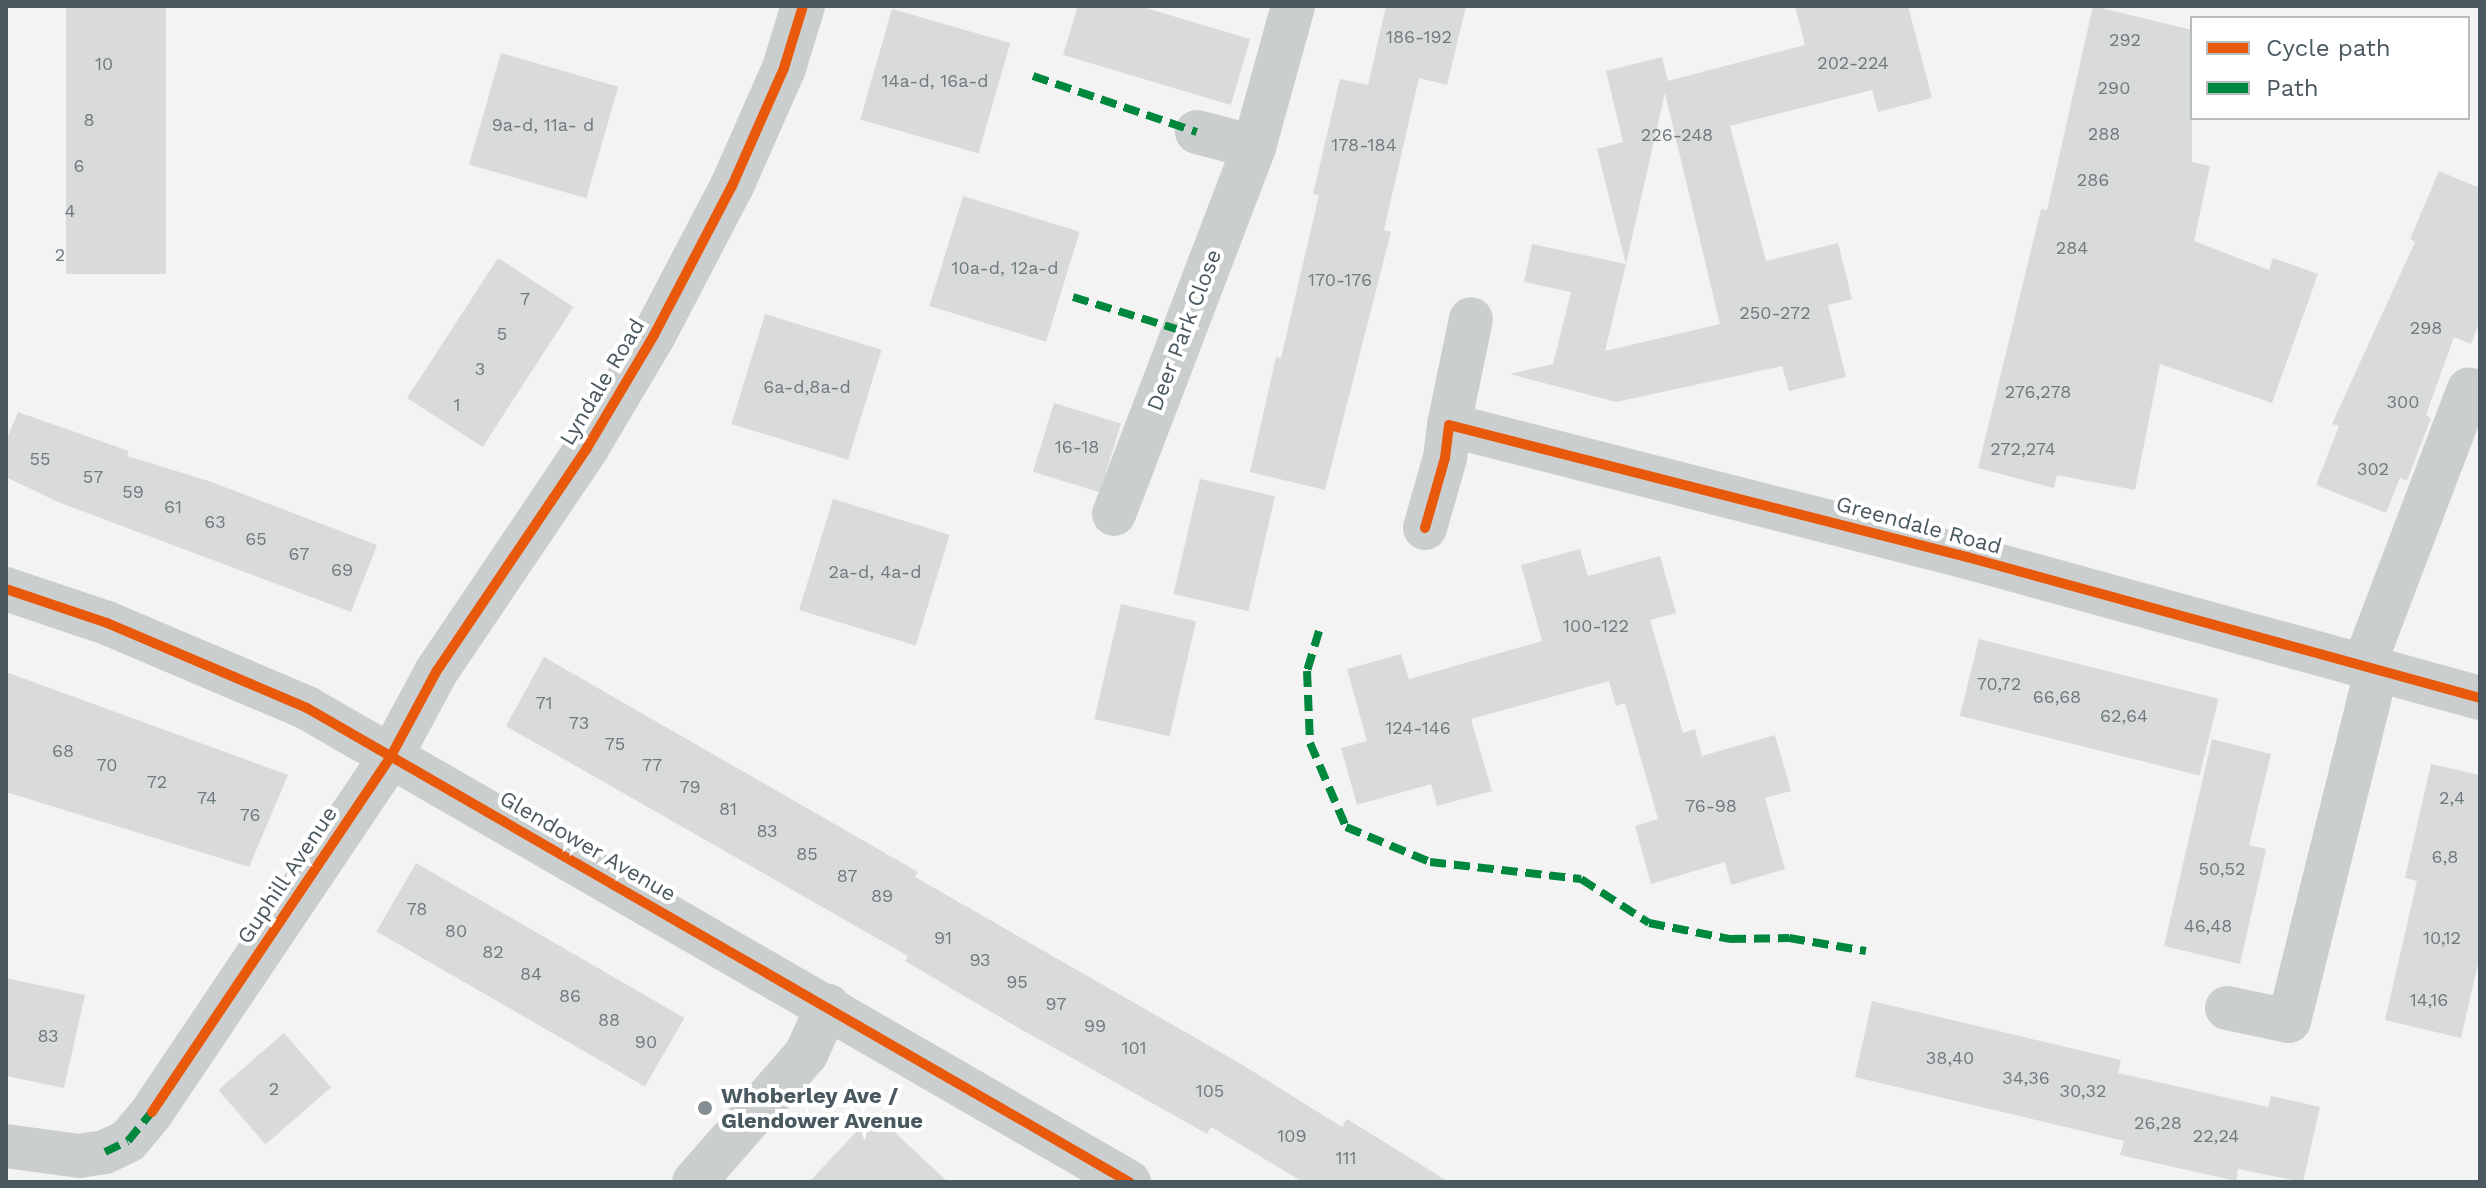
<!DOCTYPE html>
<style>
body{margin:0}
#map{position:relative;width:2486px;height:1188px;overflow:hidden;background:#f3f3f3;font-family:"Work Sans",sans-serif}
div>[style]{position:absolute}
.building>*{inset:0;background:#d9dbdb;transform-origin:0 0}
.minor>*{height:44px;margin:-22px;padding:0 22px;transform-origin:22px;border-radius:22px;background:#cacecf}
.quiet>*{height:8px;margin-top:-4px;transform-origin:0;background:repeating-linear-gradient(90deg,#00873e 0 16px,transparent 0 24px)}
.cycleway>*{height:10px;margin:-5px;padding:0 5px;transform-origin:5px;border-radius:5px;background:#e8590c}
.dots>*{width:22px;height:22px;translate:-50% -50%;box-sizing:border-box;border:4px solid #fff;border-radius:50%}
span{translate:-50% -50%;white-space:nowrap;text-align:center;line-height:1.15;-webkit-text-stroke:8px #fff;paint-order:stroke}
.number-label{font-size:18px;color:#6f7b7f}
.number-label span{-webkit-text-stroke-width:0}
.street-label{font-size:22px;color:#4a595f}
.poi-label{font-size:22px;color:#4a595f;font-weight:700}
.left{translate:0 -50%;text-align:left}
.frame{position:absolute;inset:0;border:8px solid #4a595f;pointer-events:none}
.legend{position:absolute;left:2190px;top:16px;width:280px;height:104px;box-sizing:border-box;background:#fff;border:2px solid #b7bdbf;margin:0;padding:10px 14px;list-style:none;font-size:24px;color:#4a595f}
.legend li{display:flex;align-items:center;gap:16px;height:40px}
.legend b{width:40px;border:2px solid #b7bdbf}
</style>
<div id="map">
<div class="building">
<i style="left:66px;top:6px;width:100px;height:268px"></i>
<i style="clip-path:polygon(1078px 6px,1139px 6px,1250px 39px,1231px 105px,1063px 55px)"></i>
<i style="clip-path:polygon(1386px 6px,1466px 6px,1447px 85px,1419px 78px,1384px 230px,1391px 232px,1325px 490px,1250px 472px,1276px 357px,1281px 358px,1319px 195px,1313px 194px,1340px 79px,1368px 85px)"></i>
<i style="clip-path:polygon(evenodd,1795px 6px,1908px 6px,1932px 98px,1878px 112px,1872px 90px,1730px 126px,1766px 261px,1838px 243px,1852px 299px,1828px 305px,1846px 377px,1789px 391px,1782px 366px,1616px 402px,1510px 374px,1553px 364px,1571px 292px,1524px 282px,1532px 244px,1626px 264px,1597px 149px,1623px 142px,1606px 71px,1662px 57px,1668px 81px,1805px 45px,1795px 6px,1665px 93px,1720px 324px,1605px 351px,1626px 264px,1665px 93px)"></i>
<i style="clip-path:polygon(2093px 6px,2192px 30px,2192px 162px,2210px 166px,2194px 241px,2269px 270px,2273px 258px,2318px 274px,2272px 403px,2160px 364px,2135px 490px,2057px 475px,2054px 488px,1978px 468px,2041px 209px,2047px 210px)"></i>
<i style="left:892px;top:9px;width:123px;height:115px;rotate:16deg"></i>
<i style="left:501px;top:53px;width:122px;height:116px;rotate:16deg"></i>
<i style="clip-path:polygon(2439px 171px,2480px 188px,2480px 320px,2471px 344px,2454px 337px,2426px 415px,2431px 418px,2407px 481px,2400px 478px,2386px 513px,2316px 485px,2339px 426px,2332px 424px,2415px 242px,2410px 239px)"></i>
<i style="left:963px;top:196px;width:122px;height:115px;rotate:17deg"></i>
<i style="left:498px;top:258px;width:90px;height:167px;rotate:33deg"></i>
<i style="left:765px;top:314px;width:122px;height:115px;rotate:17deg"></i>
<i style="left:1054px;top:403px;width:70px;height:72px;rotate:17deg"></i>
<i style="clip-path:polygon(18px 412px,129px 451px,127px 456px,209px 481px,377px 545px,351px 612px,58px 502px,6px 477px,6px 441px)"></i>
<i style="left:1200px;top:479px;width:77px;height:118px;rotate:13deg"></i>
<i style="left:833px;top:499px;width:122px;height:116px;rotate:17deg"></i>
<i style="clip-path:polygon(1580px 549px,1588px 576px,1660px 556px,1676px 613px,1650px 620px,1683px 733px,1695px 729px,1702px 756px,1775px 735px,1791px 791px,1765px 798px,1785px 869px,1731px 885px,1725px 862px,1651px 884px,1635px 826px,1658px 819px,1625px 703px,1616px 706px,1609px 681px,1471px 719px,1492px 791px,1437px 806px,1431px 784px,1357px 805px,1341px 748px,1367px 741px,1347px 669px,1401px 654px,1409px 679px,1542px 641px,1521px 565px)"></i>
<i style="left:1121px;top:604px;width:77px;height:118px;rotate:13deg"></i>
<i style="left:1979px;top:639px;width:247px;height:79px;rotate:14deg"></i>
<i style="clip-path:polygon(544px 657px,918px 872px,915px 877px,1241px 1064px,1342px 1127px,1347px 1119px,1449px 1182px,1303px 1182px,1211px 1127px,1207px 1134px,1010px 1023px,905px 961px,908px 956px,506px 726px)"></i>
<i style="clip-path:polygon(6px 672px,288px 775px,249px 867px,6px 792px)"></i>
<i style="clip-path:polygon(2212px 739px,2271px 754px,2249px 845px,2266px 849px,2240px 964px,2164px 946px)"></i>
<i style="clip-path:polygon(2431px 764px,2480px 775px,2480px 955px,2461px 1038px,2385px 1020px,2417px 881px,2405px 878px)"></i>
<i style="left:416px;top:863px;width:310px;height:79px;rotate:30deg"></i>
<i style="clip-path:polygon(6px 978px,85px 995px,64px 1088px,6px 1076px)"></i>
<i style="clip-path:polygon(1872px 1001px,2121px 1060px,2118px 1073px,2268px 1107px,2271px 1096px,2320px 1107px,2303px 1182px,2238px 1169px,2236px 1181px,2120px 1155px,2124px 1141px,1855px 1077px)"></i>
<i style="left:284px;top:1033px;width:72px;height:87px;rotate:49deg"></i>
<i style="clip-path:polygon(874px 1113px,948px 1182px,809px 1182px)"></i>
</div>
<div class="minor">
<i style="left:1197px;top:132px;width:59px;rotate:14.7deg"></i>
<i style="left:1449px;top:425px;width:108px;rotate:-78.3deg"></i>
<i style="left:1114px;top:514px;width:393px;rotate:-69.1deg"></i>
<i style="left:1254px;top:147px;width:146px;rotate:-74.5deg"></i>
<i style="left:1425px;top:528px;width:73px;rotate:-74.1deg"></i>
<i style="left:1445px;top:458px;width:33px;rotate:-83deg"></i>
<i style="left:1449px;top:425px;width:535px;rotate:14.3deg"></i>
<i style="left:1967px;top:557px;width:532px;rotate:15.37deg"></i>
<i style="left:6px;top:589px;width:107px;rotate:18.6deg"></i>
<i style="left:107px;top:623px;width:217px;rotate:23deg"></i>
<i style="left:307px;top:708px;width:949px;rotate:29.97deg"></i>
<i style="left:2363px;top:668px;width:298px;rotate:-69.2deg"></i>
<i style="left:2227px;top:1008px;width:63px;rotate:11.8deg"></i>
<i style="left:2289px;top:1021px;width:361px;rotate:-76deg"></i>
<i style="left:6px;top:1146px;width:74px;rotate:7.8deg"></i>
<i style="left:79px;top:1156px;width:26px;rotate:-9deg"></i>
<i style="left:105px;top:1152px;width:25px;rotate:-26deg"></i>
<i style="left:128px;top:1141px;width:38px;rotate:-50deg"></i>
<i style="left:152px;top:1112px;width:429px;rotate:-56.1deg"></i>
<i style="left:391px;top:756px;width:95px;rotate:-61.8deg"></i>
<i style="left:436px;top:672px;width:270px;rotate:-56deg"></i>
<i style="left:587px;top:448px;width:131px;rotate:-59.3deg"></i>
<i style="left:654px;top:335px;width:168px;rotate:-62.4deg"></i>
<i style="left:732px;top:186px;width:129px;rotate:-66.2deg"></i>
<i style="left:784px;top:68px;width:65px;rotate:-73deg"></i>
<i style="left:694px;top:1182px;width:170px;rotate:-48.8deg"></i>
<i style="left:806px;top:1054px;width:53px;rotate:-65.4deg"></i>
</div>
<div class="quiet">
<i style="left:1033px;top:76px;width:173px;rotate:18.9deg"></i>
<i style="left:1073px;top:297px;width:115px;rotate:17.2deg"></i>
<i style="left:1319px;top:631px;width:42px;rotate:106.7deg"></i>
<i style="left:1307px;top:671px;width:72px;rotate:87.6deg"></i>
<i style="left:1310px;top:743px;width:91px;rotate:66.8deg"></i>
<i style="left:1346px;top:827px;width:91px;rotate:22.6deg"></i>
<i style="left:1430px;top:862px;width:152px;rotate:6.4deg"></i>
<i style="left:1581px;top:879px;width:81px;rotate:32.9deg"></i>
<i style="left:1649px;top:923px;width:83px;rotate:11.2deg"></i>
<i style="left:1730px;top:939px;width:59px;rotate:-1deg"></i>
<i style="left:1789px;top:938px;width:78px;rotate:9.6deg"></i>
<i style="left:105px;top:1152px;width:25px;rotate:-26deg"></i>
<i style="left:128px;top:1141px;width:43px;rotate:-50.7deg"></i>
</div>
<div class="cycleway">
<i style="left:1425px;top:528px;width:73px;rotate:-74.1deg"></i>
<i style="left:1445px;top:458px;width:33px;rotate:-83deg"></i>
<i style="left:1449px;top:425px;width:535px;rotate:14.3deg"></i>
<i style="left:1967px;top:557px;width:532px;rotate:15.37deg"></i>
<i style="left:6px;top:589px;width:107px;rotate:18.6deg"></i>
<i style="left:107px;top:623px;width:217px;rotate:23deg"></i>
<i style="left:307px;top:708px;width:949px;rotate:29.97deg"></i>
<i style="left:152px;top:1112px;width:429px;rotate:-56.1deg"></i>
<i style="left:391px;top:756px;width:95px;rotate:-61.8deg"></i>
<i style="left:436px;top:672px;width:270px;rotate:-56deg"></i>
<i style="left:587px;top:448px;width:131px;rotate:-59.3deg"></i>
<i style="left:654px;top:335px;width:168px;rotate:-62.4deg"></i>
<i style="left:732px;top:186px;width:129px;rotate:-66.2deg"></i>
<i style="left:784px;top:68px;width:65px;rotate:-73deg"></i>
</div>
<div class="dots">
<i style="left:705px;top:1108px;background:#858f93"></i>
</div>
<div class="number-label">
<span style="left:1419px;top:37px">186-192</span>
<span style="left:2125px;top:40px">292</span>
<span style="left:1853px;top:63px">202-224</span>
<span style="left:104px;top:64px">10</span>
<span style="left:935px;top:81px">14a-d, 16a-d</span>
<span style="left:2114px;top:88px">290</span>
<span style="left:89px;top:120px">8</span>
<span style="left:543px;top:125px">9a-d, 11a- d</span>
<span style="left:2104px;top:134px">288</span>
<span style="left:1677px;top:135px">226-248</span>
<span style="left:1364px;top:145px">178-184</span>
<span style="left:79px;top:166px">6</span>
<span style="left:2093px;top:180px">286</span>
<span style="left:70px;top:211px">4</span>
<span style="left:2072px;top:248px">284</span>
<span style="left:60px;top:255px">2</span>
<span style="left:1005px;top:268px">10a-d, 12a-d</span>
<span style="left:1340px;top:280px">170-176</span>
<span style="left:525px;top:299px">7</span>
<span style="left:1775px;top:313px">250-272</span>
<span style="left:2426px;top:328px">298</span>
<span style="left:502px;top:334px">5</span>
<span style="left:480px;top:369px">3</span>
<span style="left:807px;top:387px">6a-d,8a-d</span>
<span style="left:2038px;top:392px">276,278</span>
<span style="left:2403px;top:402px">300</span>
<span style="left:457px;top:405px">1</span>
<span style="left:1077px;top:447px">16-18</span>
<span style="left:2023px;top:449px">272,274</span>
<span style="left:40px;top:459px">55</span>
<span style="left:2373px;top:469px">302</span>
<span style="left:93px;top:477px">57</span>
<span style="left:133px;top:492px">59</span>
<span style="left:173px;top:507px">61</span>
<span style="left:215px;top:522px">63</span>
<span style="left:256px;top:539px">65</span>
<span style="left:299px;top:554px">67</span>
<span style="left:342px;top:570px">69</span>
<span style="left:875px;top:572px">2a-d, 4a-d</span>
<span style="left:1596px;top:626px">100-122</span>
<span style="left:1999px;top:684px">70,72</span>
<span style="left:2057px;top:697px">66,68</span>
<span style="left:544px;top:703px">71</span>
<span style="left:2124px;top:716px">62,64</span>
<span style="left:579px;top:723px">73</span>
<span style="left:1418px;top:728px">124-146</span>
<span style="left:615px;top:744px">75</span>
<span style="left:63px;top:751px">68</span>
<span style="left:107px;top:765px">70</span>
<span style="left:652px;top:765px">77</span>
<span style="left:157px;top:782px">72</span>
<span style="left:690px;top:787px">79</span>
<span style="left:207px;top:798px">74</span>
<span style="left:2452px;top:798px">2,4</span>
<span style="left:1711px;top:806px">76-98</span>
<span style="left:728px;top:809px">81</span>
<span style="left:250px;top:815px">76</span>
<span style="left:767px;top:831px">83</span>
<span style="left:807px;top:854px">85</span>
<span style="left:2445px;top:857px">6,8</span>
<span style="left:2222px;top:869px">50,52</span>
<span style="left:847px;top:876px">87</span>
<span style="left:882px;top:896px">89</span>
<span style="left:417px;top:909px">78</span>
<span style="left:2208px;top:926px">46,48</span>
<span style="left:456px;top:931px">80</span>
<span style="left:943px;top:938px">91</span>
<span style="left:2442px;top:938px">10,12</span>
<span style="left:493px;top:952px">82</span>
<span style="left:980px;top:960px">93</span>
<span style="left:531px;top:974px">84</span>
<span style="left:1017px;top:982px">95</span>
<span style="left:570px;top:996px">86</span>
<span style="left:2429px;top:1000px">14,16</span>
<span style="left:1056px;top:1004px">97</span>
<span style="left:609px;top:1020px">88</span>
<span style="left:1095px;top:1026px">99</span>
<span style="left:48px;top:1036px">83</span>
<span style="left:646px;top:1042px">90</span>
<span style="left:1134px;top:1048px">101</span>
<span style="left:1950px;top:1058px">38,40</span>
<span style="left:2026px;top:1078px">34,36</span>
<span style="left:274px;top:1089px">2</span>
<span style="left:1210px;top:1091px">105</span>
<span style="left:2083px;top:1091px">30,32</span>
<span style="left:2158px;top:1123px">26,28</span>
<span style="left:1292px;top:1136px">109</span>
<span style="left:2216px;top:1136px">22,24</span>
<span style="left:1346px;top:1158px">111</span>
</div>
<div class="street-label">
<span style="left:1184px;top:330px;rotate:-69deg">Deer Park Close</span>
<span style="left:602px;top:382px;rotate:-59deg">Lyndale Road</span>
<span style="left:1919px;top:525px;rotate:15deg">Greendale Road</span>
<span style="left:588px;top:846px;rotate:30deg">Glendower Avenue</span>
<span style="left:287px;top:875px;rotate:-56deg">Guphill Avenue</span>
</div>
<div class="poi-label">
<span class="left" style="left:721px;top:1108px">Whoberley Ave /<br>Glendower Avenue</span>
</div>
<div class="frame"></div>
<ul class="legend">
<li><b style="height:10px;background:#e8590c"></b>Cycle path</li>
<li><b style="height:10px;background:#00873e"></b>Path</li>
</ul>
</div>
